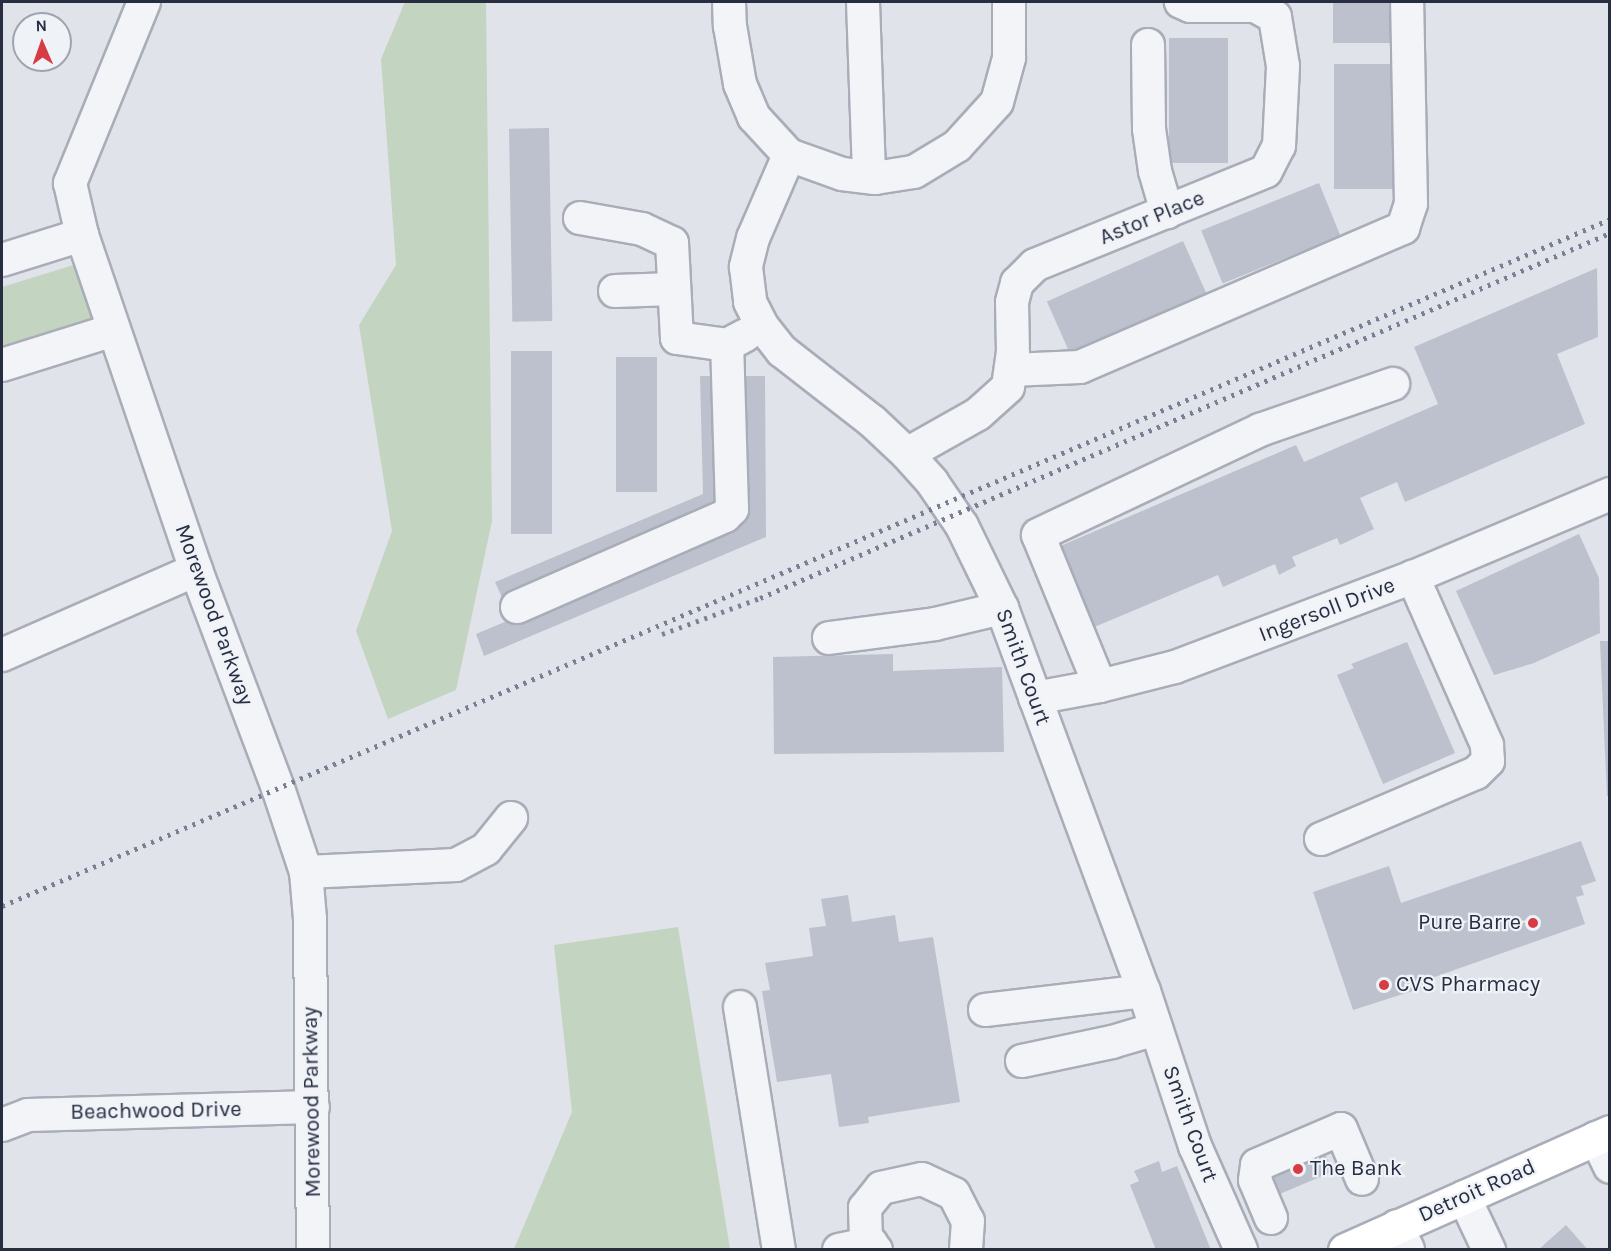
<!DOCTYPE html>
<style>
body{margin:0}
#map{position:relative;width:1611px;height:1251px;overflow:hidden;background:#e0e3ea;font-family:Karla,sans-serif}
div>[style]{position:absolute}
.green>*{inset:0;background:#c3d4c0}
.building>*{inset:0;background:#bcc1cd;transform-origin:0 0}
.roads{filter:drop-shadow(2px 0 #a8adb8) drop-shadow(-2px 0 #a8adb8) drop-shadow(0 2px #a8adb8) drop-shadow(0 -2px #a8adb8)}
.minor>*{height:32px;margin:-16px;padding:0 16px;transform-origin:16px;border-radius:16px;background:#f3f4f8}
.major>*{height:33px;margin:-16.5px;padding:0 16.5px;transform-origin:16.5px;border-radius:16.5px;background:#fff}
.rail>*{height:4.5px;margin-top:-2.25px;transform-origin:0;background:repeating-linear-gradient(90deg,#788094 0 3px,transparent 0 9px)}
.dots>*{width:16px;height:16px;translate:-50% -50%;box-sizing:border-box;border:3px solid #eff2f7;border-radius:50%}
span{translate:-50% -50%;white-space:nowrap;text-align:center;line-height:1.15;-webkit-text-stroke:4.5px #eff2f7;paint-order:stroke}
.street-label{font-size:22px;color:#272e42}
.poi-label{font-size:22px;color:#272e42}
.right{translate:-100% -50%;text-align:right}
.left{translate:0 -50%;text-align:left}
.frame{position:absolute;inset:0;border:3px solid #272e42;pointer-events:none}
.north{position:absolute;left:12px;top:12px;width:60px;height:60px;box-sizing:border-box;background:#eff2f7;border:2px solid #9fa4af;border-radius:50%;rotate:358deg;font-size:16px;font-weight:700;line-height:24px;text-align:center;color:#272e42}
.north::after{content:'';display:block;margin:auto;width:21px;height:27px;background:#d73c44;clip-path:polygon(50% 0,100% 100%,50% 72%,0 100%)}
</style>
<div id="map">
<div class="green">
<i style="clip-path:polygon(405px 2px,486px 2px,492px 521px,456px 690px,388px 719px,356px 631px,392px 531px,359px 325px,396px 265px,381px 59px)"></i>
<i style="clip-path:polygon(80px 263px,99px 327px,2px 357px,2px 287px)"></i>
<i style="clip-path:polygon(678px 927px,730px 1249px,514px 1249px,572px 1112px,554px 945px)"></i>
</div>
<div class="building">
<i style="left:1333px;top:2px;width:58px;height:41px"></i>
<i style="left:1228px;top:38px;width:125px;height:59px;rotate:90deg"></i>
<i style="left:1334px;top:64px;width:59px;height:125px"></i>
<i style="left:549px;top:128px;width:193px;height:40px;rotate:89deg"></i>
<i style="left:1319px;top:183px;width:57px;height:127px;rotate:68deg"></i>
<i style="left:1183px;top:241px;width:57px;height:149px;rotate:66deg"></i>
<i style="clip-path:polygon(1597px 268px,1598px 337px,1557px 354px,1585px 424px,1405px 502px,1397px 482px,1360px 498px,1374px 529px,1340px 545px,1337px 538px,1292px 557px,1296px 566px,1279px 575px,1275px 564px,1223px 587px,1218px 575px,1092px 628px,1058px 547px,1296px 445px,1304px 462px,1438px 404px,1414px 347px)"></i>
<i style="left:511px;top:351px;width:41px;height:183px"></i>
<i style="left:616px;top:357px;width:41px;height:135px"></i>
<i style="clip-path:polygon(700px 376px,722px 376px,722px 509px,504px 602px,495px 582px,703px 494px)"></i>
<i style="clip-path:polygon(743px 376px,765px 376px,766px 537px,484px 656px,476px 634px,745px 522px)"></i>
<i style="clip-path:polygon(1579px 534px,1599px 578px,1600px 633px,1534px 663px,1494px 675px,1456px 591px)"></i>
<i style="clip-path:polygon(1600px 641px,1610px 641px,1610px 796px,1607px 796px)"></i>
<i style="clip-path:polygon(1407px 642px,1455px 753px,1383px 784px,1337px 675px,1354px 668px,1351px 664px)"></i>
<i style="clip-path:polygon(893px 654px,893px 671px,1002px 667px,1004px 752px,774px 754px,773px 657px)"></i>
<i style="clip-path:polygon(1581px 841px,1596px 881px,1581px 886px,1584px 895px,1576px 897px,1585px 924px,1426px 980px,1428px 986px,1353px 1010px,1313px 892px,1389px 866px,1401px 903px)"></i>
<i style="clip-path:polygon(848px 895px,852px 922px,895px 915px,899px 942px,933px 937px,960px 1102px,868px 1117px,869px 1123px,839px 1127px,831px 1074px,777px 1082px,762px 991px,770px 990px,765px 963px,813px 956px,809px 928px,826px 926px,821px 899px)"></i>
<i style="left:1320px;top:1141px;width:33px;height:64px;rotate:67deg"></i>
<i style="clip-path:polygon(1159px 1161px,1162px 1172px,1177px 1166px,1211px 1250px,1156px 1250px,1130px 1185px,1139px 1181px,1134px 1171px)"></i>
<i style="clip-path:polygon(1566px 1225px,1588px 1250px,1538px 1250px)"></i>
</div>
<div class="roads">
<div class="minor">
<i style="left:144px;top:2px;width:196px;rotate:112.2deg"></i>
<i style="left:70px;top:183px;width:53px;rotate:77deg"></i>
<i style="left:82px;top:235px;width:354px;rotate:71.2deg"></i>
<i style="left:196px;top:570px;width:233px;rotate:69.4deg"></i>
<i style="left:278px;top:788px;width:89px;rotate:71.6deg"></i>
<i style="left:306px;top:872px;width:47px;rotate:85.1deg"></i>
<i style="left:310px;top:919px;width:331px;rotate:89.5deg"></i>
<i style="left:729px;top:2px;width:24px;rotate:88deg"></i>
<i style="left:730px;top:26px;width:59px;rotate:80.2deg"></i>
<i style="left:740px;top:84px;width:36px;rotate:67deg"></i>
<i style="left:754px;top:117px;width:52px;rotate:47.4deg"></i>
<i style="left:789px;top:155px;width:56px;rotate:19.7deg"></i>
<i style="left:842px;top:174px;width:33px;rotate:7deg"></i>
<i style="left:875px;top:178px;width:39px;rotate:-9deg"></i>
<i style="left:914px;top:172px;width:50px;rotate:-31.2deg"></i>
<i style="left:957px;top:146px;width:59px;rotate:-47.7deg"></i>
<i style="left:997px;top:102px;width:46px;rotate:-74.7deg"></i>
<i style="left:1009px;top:58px;width:56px;rotate:-90deg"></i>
<i style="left:863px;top:2px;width:175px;rotate:88deg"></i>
<i style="left:1148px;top:45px;width:84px;rotate:89.3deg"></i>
<i style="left:1149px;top:129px;width:42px;rotate:81.9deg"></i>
<i style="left:1155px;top:171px;width:43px;rotate:73.7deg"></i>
<i style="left:789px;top:155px;width:90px;rotate:113.4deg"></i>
<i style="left:753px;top:238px;width:30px;rotate:104deg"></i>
<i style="left:746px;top:267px;width:35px;rotate:83deg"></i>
<i style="left:750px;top:302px;width:28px;rotate:63deg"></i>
<i style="left:763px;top:327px;width:31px;rotate:52deg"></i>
<i style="left:782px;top:351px;width:114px;rotate:37.9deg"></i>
<i style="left:872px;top:421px;width:48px;rotate:43.3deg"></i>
<i style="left:907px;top:454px;width:38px;rotate:48deg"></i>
<i style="left:932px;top:482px;width:53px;rotate:55.7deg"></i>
<i style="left:962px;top:526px;width:91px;rotate:64deg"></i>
<i style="left:1002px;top:608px;width:408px;rotate:69.7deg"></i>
<i style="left:1144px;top:991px;width:163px;rotate:71.8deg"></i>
<i style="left:1195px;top:1146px;width:114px;rotate:66.1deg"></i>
<i style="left:580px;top:218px;width:63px;rotate:10.1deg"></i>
<i style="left:642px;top:229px;width:33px;rotate:25deg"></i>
<i style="left:672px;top:243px;width:95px;rotate:87deg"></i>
<i style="left:677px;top:338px;width:50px;rotate:8deg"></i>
<i style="left:727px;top:345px;width:21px;rotate:-28deg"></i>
<i style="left:2px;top:260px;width:84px;rotate:-17.4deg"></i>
<i style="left:615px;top:291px;width:59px;rotate:-1.9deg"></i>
<i style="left:2px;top:365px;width:117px;rotate:-17.4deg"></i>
<i style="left:1011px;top:370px;width:69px;rotate:-2.5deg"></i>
<i style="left:1080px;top:367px;width:352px;rotate:-23.3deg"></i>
<i style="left:1403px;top:228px;width:25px;rotate:-72deg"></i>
<i style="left:1411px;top:204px;width:202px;rotate:-91.1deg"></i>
<i style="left:907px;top:454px;width:81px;rotate:-29.4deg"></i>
<i style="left:978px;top:414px;width:40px;rotate:-42deg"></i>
<i style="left:1008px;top:387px;width:34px;rotate:-82deg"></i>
<i style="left:1013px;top:353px;width:51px;rotate:-91.1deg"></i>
<i style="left:1012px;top:302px;width:20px;rotate:-75deg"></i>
<i style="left:1017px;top:283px;width:25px;rotate:-45deg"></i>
<i style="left:1035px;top:265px;width:249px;rotate:-22.1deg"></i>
<i style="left:1266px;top:171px;width:28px;rotate:-63deg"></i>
<i style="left:1279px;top:146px;width:80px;rotate:-87.1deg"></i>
<i style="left:1283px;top:66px;width:50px;rotate:-99.3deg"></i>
<i style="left:1275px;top:17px;width:23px;rotate:-151deg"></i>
<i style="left:1255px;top:6px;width:65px;rotate:180deg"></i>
<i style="left:1190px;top:6px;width:10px;rotate:-156deg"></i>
<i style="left:517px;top:607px;width:227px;rotate:-23.6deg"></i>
<i style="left:725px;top:516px;width:10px;rotate:-45deg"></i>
<i style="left:732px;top:509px;width:164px;rotate:-91.7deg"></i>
<i style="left:829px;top:638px;width:107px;rotate:-7.5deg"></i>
<i style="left:935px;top:624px;width:69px;rotate:-13.4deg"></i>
<i style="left:2px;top:655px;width:212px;rotate:-23.7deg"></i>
<i style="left:1100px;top:686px;width:163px;rotate:-112.3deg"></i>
<i style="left:1038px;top:535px;width:246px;rotate:-25.3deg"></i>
<i style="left:1260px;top:430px;width:141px;rotate:-19.1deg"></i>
<i style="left:1035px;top:698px;width:66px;rotate:-10.5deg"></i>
<i style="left:1100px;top:686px;width:77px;rotate:-14.2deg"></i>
<i style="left:1175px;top:667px;width:254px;rotate:-20.7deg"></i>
<i style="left:1413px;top:577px;width:214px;rotate:-22.8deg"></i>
<i style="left:1321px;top:839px;width:168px;rotate:-23.1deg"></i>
<i style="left:1476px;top:773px;width:17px;rotate:-45deg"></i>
<i style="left:1488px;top:761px;width:16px;rotate:-94deg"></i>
<i style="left:1487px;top:745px;width:184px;rotate:-113.8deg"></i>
<i style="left:306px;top:872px;width:150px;rotate:-2.7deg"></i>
<i style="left:456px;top:865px;width:34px;rotate:-28deg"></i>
<i style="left:486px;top:849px;width:40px;rotate:-51deg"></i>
<i style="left:740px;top:1007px;width:246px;rotate:80.9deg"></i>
<i style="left:985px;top:1010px;width:160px;rotate:-6.8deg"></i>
<i style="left:1022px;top:1061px;width:92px;rotate:-11.9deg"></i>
<i style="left:1112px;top:1042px;width:46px;rotate:-16.5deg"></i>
<i style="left:2px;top:1125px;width:28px;rotate:-21deg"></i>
<i style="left:28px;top:1115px;width:285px;rotate:-1.6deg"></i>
<i style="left:1596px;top:1138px;width:32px;rotate:64deg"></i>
<i style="left:1464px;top:1197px;width:59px;rotate:64.7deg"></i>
<i style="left:1271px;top:1218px;width:41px;rotate:-112.8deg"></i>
<i style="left:1255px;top:1180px;width:15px;rotate:-82deg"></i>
<i style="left:1257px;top:1165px;width:91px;rotate:-23.2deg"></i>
<i style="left:1341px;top:1129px;width:54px;rotate:67.2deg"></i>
<i style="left:1397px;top:1226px;width:26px;rotate:65deg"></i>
<i style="left:839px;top:1250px;width:33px;rotate:-12deg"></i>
<i style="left:876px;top:1250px;width:16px;rotate:-130deg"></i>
<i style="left:866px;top:1238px;width:30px;rotate:-92deg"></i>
<i style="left:865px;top:1208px;width:26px;rotate:-51deg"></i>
<i style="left:881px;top:1188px;width:42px;rotate:-12.4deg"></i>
<i style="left:922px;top:1179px;width:35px;rotate:25deg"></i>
<i style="left:954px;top:1194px;width:30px;rotate:63deg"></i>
<i style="left:968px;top:1221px;width:29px;rotate:94deg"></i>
</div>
<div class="major">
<i style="left:1345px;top:1250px;width:290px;rotate:-24deg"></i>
</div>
</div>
<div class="rail">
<i style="left:662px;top:634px;width:104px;rotate:-20.2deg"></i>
<i style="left:760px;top:598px;width:925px;rotate:-23.24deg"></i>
<i style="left:2px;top:906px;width:1749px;rotate:-23.13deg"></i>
</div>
<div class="dots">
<i style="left:1533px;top:923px;background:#d73c44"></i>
<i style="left:1384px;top:985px;background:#d73c44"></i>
<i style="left:1298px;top:1169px;background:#d73c44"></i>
</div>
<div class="street-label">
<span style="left:1152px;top:218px;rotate:-22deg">Astor Place</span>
<span style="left:1327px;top:610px;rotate:-21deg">Ingersoll Drive</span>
<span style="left:214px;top:615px;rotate:70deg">Morewood Parkway</span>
<span style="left:1023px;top:667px;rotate:70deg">Smith Court</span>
<span style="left:312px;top:1102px;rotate:-91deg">Morewood Parkway</span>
<span style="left:156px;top:1111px;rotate:-1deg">Beachwood Drive</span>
<span style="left:1190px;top:1124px;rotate:70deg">Smith Court</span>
<span style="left:1477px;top:1191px;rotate:-24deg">Detroit Road</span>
</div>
<div class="poi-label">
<span class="right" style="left:1521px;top:923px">Pure Barre</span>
<span class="left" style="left:1396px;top:985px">CVS Pharmacy</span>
<span class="left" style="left:1310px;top:1169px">The Bank</span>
</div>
<div class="frame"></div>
<div class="north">N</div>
</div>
